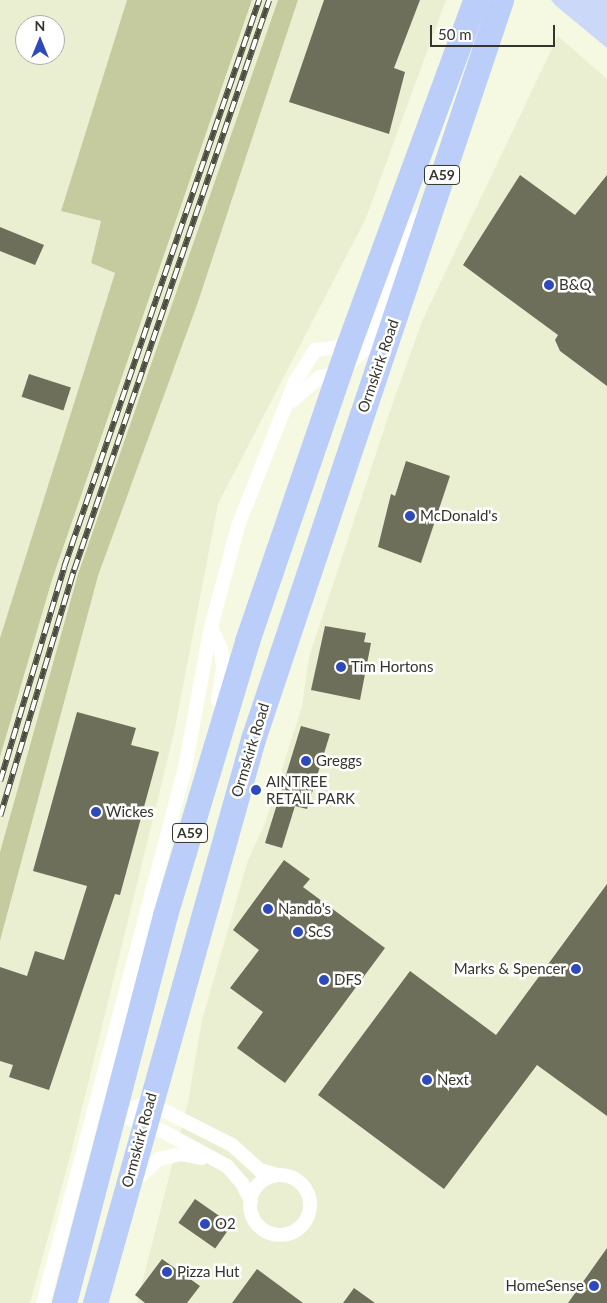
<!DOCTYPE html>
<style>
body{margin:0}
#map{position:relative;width:607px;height:1303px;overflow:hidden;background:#f6f9e2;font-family:Lato,sans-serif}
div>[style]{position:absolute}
.built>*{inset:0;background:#ebefd1}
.green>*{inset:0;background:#c6cb9f}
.water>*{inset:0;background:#cbd8f8}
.building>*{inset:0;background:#6d6f5b;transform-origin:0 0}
.street>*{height:14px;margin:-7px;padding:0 7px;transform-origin:7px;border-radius:7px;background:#fff}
.street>.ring{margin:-7px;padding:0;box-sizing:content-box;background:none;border:14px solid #fff;border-radius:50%}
.highway>*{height:25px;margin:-12.5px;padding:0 12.5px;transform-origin:12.5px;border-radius:12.5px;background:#bbcdf9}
.rail>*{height:5.5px;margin-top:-2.75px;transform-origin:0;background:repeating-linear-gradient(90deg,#fff 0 11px,#4c4d42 0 22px);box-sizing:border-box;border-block:1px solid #4c4d42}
.dots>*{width:14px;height:14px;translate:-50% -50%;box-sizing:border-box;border:2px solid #fff;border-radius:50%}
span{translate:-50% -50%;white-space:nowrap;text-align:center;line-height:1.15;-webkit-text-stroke:5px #fff;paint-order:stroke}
.shield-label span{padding:1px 4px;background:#fff;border:1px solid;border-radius:4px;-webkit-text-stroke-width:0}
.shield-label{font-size:14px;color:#34352c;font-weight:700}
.poi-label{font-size:15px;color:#34352c}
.left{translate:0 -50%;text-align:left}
.right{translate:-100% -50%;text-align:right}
.street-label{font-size:15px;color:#34352c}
.north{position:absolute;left:15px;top:15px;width:50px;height:50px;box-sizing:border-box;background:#fff;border:1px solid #aeaeab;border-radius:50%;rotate:0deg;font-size:14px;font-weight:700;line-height:20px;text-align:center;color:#34352c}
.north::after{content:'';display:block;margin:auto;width:18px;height:22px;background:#2e49ba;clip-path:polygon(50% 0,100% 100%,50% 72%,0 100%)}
.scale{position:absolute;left:430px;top:25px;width:125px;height:22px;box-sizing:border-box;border:2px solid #34352c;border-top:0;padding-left:6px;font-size:15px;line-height:18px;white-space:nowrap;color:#34352c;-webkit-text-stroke:4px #fff;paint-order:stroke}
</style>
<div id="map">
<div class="built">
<i style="clip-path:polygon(evenodd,0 0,127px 0,61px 211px,101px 221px,91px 263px,115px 273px,0 638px,0 0,25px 25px,55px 25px,55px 55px,25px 55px,25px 25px)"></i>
<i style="clip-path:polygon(252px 0,278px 0,78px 574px,0 852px,0 757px,52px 580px)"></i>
<i style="clip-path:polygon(298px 0,446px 0,366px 218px,218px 504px,174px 733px,70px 1157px,30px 1303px,0 1303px,0 941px,98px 576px,197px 305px)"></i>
<i style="clip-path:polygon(558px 36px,607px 79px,607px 1303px,137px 1303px,188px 1102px,202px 1020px,248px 860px,264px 826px,302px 706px,309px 657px,393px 402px,423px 319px)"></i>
</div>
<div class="green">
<i style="clip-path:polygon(127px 0,252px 0,52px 580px,0 757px,0 638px,115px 273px,91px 263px,101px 221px,61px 211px)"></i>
<i style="clip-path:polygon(278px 0,298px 0,197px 305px,98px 576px,0 941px,0 852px,78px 574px)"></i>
</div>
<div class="water">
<i style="clip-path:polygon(551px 0,607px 0,607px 48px,555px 5px)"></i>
</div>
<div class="building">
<i style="clip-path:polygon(324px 0,420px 0,394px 68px,405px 72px,389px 134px,289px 102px)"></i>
<i style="clip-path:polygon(520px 175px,575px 215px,607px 175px,607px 386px,560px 351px,555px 340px,558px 335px,463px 265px)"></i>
<i style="clip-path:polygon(0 227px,44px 245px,35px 265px,0 251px)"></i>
<i style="left:29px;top:374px;width:44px;height:24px;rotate:18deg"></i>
<i style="clip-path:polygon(406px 461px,450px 476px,421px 563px,378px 547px,391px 494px,395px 496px)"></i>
<i style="clip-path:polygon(325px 626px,366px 633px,364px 642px,371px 643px,360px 700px,311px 690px)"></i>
<i style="clip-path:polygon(77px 712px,136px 728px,131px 745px,159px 752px,120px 895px,115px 894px,49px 1090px,9px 1077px,13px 1065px,0 1061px,0 967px,27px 976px,35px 951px,64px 960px,87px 886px,33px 871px)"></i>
<i style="clip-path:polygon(301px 726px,330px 734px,307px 809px,295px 806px,282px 848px,265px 843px)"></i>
<i style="clip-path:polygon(284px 860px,310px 879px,303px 887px,385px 948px,285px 1083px,237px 1048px,263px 1012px,230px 988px,259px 950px,233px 930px)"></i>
<i style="clip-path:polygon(607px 884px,607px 1116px,537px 1065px,444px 1189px,318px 1095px,410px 971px,496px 1035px)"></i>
<i style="left:195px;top:1199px;width:45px;height:29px;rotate:35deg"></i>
<i style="clip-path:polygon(607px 1248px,607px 1303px,568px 1303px)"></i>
<i style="clip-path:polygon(162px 1259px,200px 1286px,187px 1303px,145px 1303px,135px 1295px)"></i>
<i style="clip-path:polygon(257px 1269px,303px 1303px,232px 1303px)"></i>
<i style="clip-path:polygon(354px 1288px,375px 1303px,343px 1303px)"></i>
</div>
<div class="street">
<i style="left:292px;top:401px;width:37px;rotate:-41deg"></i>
<i style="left:320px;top:377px;width:22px;rotate:-13deg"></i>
<i style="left:341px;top:372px;width:35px;rotate:-44deg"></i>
<i style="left:366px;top:348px;width:132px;rotate:-70.1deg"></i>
<i style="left:411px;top:224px;width:23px;rotate:-41deg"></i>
<i style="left:211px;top:627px;width:24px;rotate:66deg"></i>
<i style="left:221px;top:649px;width:19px;rotate:84deg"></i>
<i style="left:223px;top:668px;width:33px;rotate:99deg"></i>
<i style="left:114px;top:1113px;width:36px;rotate:-16deg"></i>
<i style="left:149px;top:1103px;width:93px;rotate:26.8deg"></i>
<i style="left:232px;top:1145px;width:38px;rotate:42deg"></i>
<i style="left:260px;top:1170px;width:18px;rotate:16deg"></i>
<i style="left:114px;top:1113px;width:53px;rotate:20.8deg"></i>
<i style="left:164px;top:1132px;width:72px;rotate:28.4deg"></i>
<i style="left:227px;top:1166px;width:23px;rotate:49deg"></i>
<i style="left:242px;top:1183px;width:20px;rotate:63deg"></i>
<i class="ring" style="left:250px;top:1175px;width:46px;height:46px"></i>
<i style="left:134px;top:1182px;width:34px;rotate:-43deg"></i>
<i style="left:159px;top:1159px;width:23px;rotate:-13deg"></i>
<i style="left:181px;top:1154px;width:21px;rotate:11deg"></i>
<i style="left:43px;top:1303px;width:554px;rotate:-75.14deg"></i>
<i style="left:185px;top:768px;width:143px;rotate:-79.6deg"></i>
<i style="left:211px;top:627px;width:105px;rotate:-75deg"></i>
<i style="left:238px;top:526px;width:155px;rotate:-68.4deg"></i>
<i style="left:295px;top:382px;width:38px;rotate:-58deg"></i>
<i style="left:315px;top:350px;width:33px;rotate:-7deg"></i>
</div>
<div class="highway">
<i style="left:64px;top:1303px;width:401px;rotate:-75.4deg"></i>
<i style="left:165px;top:915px;width:286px;rotate:-73.3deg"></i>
<i style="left:247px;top:641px;width:312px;rotate:-71.1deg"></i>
<i style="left:348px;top:346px;width:369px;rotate:-69.8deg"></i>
<i style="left:95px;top:1303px;width:586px;rotate:-74.35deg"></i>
<i style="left:253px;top:739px;width:780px;rotate:-71.45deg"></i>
</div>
<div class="rail">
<i style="left:0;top:781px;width:223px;rotate:-73.3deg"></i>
<i style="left:64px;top:567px;width:600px;rotate:-71.02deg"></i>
<i style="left:0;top:816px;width:257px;rotate:-73.3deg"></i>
<i style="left:74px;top:570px;width:602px;rotate:-71.11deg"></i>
</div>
<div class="dots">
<i style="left:549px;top:285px;background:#2e49ba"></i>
<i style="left:410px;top:516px;background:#2e49ba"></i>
<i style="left:341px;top:667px;background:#2e49ba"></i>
<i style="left:306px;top:761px;background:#2e49ba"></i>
<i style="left:256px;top:790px;background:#2e49ba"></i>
<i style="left:96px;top:812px;background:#2e49ba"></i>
<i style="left:268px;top:909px;background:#2e49ba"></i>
<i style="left:298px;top:932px;background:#2e49ba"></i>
<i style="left:576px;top:969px;background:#2e49ba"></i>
<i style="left:324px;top:980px;background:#2e49ba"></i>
<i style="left:427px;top:1080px;background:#2e49ba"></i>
<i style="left:205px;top:1224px;background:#2e49ba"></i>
<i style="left:167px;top:1272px;background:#2e49ba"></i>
<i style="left:594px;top:1286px;background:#2e49ba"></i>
</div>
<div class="shield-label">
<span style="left:442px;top:175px">A59</span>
<span style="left:190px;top:833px">A59</span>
</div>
<div class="poi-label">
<span class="left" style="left:559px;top:285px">B&amp;Q</span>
<span class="left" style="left:420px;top:516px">McDonald's</span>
<span class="left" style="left:351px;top:667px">Tim Hortons</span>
<span class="left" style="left:316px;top:761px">Greggs</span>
<span class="left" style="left:266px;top:790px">AINTREE<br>RETAIL PARK</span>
<span class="left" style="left:106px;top:812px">Wickes</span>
<span class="left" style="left:278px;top:909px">Nando's</span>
<span class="left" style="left:308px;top:932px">ScS</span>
<span class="right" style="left:566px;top:969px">Marks &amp; Spencer</span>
<span class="left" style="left:334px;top:980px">DFS</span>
<span class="left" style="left:437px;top:1080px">Next</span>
<span class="left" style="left:215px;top:1224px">O2</span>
<span class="left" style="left:177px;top:1272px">Pizza Hut</span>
<span class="right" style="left:584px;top:1286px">HomeSense</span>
</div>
<div class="street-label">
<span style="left:378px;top:366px;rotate:-71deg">Ormskirk Road</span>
<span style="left:250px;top:750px;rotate:-73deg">Ormskirk Road</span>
<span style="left:139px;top:1140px;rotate:-75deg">Ormskirk Road</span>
</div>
<div class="north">N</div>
<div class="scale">50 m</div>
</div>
